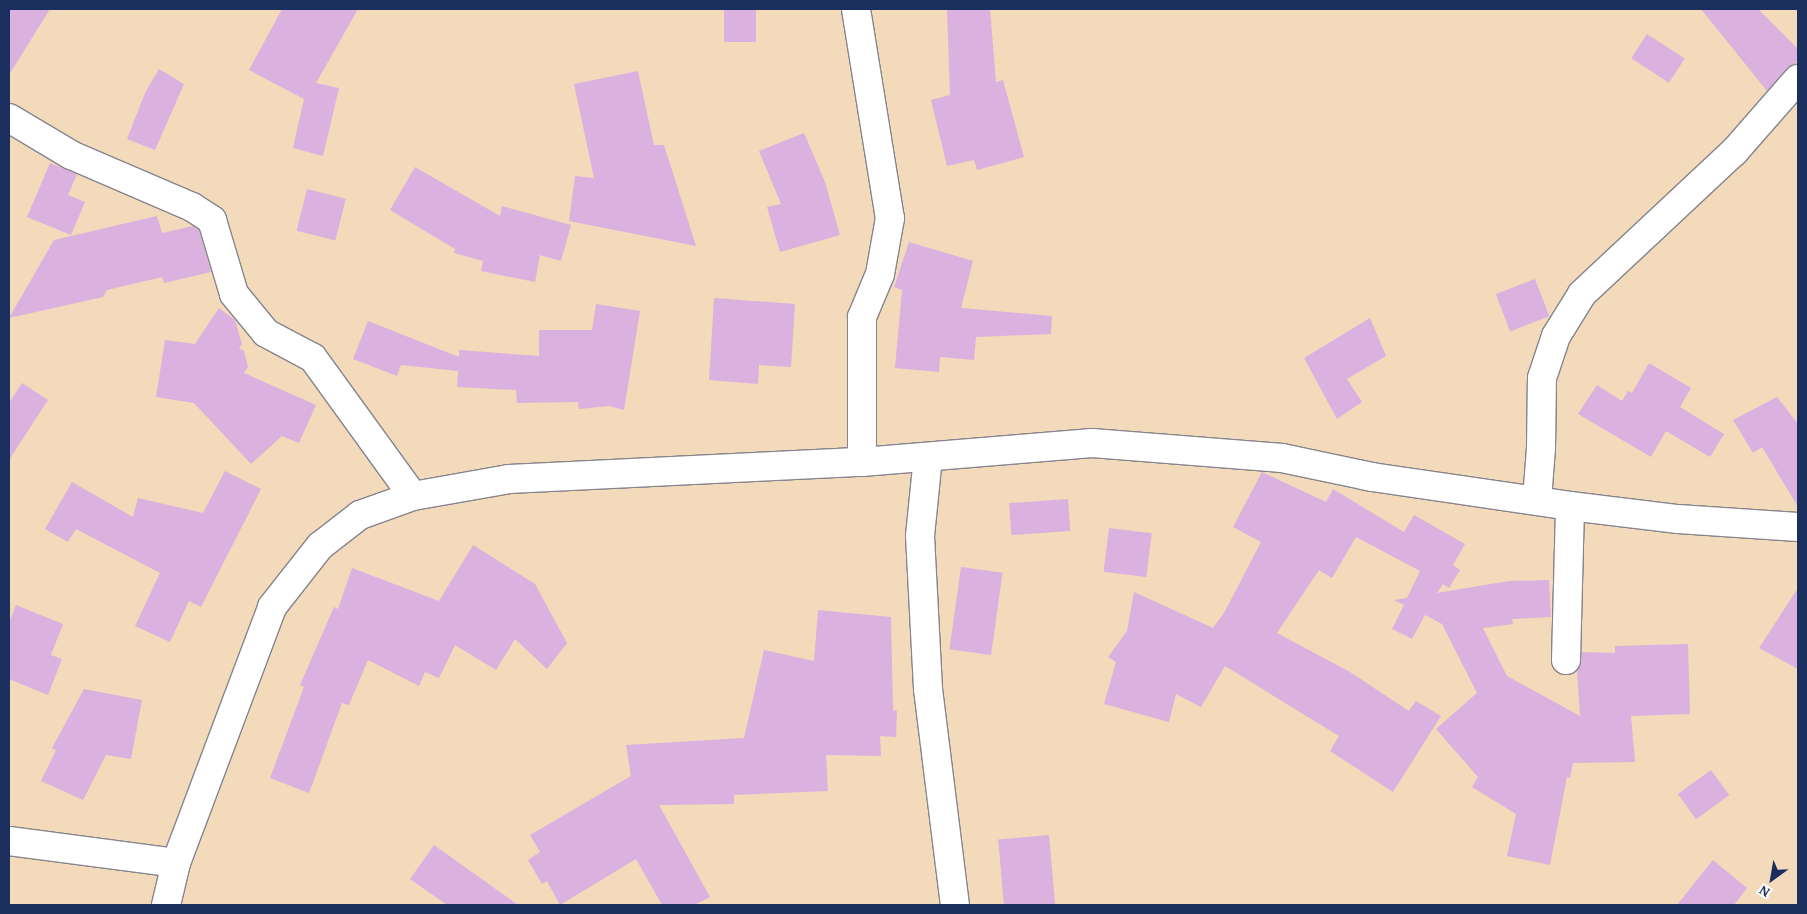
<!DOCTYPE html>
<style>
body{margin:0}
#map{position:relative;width:1807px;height:914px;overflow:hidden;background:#f2daba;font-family:"Gentium Book Plus",serif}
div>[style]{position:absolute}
.building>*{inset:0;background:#dab1df;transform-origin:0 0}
.roads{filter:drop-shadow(1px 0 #86848c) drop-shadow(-1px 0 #86848c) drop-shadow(0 1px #86848c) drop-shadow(0 -1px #86848c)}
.minor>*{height:28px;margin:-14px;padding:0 14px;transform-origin:14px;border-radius:14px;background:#fff}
span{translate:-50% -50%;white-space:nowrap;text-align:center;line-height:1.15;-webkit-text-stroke:4.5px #fdfcf7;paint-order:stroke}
.frame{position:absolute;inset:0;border:10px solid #1b2f5e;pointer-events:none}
.north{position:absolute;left:1747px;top:854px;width:50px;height:50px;-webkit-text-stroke:4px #fdfcf7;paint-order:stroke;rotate:212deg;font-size:14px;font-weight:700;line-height:20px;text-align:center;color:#1b2f5e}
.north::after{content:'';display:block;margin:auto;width:18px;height:22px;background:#1b2f5e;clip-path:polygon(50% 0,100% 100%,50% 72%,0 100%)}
</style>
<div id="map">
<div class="building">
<i style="clip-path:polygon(9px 9px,50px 9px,9px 75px)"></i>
<i style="clip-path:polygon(282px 9px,358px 9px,316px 83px,339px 88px,323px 156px,293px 148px,304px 99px,249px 70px)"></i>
<i style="left:724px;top:9px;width:32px;height:33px"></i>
<i style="clip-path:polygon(947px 9px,990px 9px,996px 82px,1003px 80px,1024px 157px,977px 170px,974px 160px,947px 166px,931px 100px,950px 95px)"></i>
<i style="clip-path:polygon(1701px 9px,1758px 9px,1798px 49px,1798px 61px,1786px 69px,1767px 91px)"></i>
<i style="left:1647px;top:34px;width:45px;height:29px;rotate:33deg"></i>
<i style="clip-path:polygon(159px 69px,184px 84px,155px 150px,127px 139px,145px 93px)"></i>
<i style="clip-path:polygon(638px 71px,654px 145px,664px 145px,696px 246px,569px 221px,575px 176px,594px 178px,574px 84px)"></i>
<i style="clip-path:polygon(804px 133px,825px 182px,840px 235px,780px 252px,767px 207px,781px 204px,759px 151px)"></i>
<i style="clip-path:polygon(50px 163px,77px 174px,68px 195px,85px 202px,71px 235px,27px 217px)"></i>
<i style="clip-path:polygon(415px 167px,500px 216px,502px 206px,571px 225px,561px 261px,540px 255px,535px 282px,481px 271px,483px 261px,454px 253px,455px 249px,390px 210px)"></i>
<i style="left:307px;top:189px;width:40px;height:43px;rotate:14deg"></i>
<i style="clip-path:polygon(157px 216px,162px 233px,193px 226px,199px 230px,211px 272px,164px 283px,162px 277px,107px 290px,103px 297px,9px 318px,54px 240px)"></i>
<i style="clip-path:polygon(909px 242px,973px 261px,961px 308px,1052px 316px,1051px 334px,976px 337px,974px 360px,940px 357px,939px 372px,895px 368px,902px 290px,894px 287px)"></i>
<i style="left:1535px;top:279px;width:40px;height:42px;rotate:69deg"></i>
<i style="clip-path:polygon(714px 298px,795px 304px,791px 367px,759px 365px,758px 384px,709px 380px)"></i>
<i style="clip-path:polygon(596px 304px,640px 311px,624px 410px,609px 406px,579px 409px,578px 402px,517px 403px,516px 390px,457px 387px,458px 371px,401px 365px,397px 376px,353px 359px,368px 321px,459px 357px,459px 350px,539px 356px,539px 330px,592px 330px)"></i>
<i style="clip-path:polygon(219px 308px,235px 320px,242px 344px,239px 348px,244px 351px,248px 367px,244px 373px,316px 405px,299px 443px,282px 436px,251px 464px,194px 403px,156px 397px,165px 340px,195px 344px)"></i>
<i style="clip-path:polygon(1370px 318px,1386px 356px,1347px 379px,1362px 402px,1337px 419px,1304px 358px)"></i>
<i style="clip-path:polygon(1649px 363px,1691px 388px,1680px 407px,1724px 434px,1710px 457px,1666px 431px,1651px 457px,1578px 414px,1597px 385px,1622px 401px,1628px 391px,1632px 393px)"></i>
<i style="clip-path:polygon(22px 383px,48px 400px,9px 460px,9px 403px)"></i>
<i style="clip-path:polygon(1777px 397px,1798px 424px,1798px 507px,1762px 447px,1753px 453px,1733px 420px)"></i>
<i style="clip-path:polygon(225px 471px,261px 489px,201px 607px,189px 601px,170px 642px,135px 626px,160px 573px,76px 529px,68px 542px,45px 529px,72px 482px,133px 517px,138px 498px,203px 513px)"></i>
<i style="clip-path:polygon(1262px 472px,1326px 502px,1333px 489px,1404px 532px,1414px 515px,1465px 544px,1453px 565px,1460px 570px,1449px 588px,1443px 584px,1437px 593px,1509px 581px,1549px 580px,1551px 617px,1512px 619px,1513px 624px,1483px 628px,1507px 676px,1580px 716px,1577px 670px,1582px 652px,1615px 653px,1615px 646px,1688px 644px,1690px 714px,1631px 716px,1635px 762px,1573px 763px,1570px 778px,1567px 777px,1550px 865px,1507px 856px,1516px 814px,1472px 787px,1478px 777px,1436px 729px,1477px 693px,1442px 624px,1425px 615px,1412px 639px,1392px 629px,1404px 605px,1394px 600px,1407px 598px,1420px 571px,1356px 537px,1332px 578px,1319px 570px,1277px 633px,1350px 672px,1409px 711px,1416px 701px,1441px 716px,1393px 792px,1330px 751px,1339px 736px,1225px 666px,1201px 707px,1176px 694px,1169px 722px,1104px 704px,1116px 662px,1108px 657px,1127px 631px,1134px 592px,1213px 628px,1224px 613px,1261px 542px,1233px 527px)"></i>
<i style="left:1068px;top:499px;width:32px;height:59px;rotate:86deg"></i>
<i style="left:1109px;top:528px;width:43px;height:44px;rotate:7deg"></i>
<i style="clip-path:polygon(473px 545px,535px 584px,567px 643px,547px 669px,515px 639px,496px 670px,455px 645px,439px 678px,425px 672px,419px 686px,368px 660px,349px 705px,342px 703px,309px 793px,270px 778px,304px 687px,300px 685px,334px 607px,338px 609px,352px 568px,439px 601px)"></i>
<i style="left:961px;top:567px;width:42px;height:83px;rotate:8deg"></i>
<i style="clip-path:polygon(1798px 588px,1798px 669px,1759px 648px)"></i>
<i style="clip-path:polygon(16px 605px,63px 624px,51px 655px,62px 659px,48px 695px,9px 679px,9px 623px)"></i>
<i style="clip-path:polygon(818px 610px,891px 617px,893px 710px,897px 711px,896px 737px,880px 736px,881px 756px,826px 755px,828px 791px,734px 795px,734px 804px,659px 805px,710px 897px,694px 905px,662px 905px,636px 859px,560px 905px,547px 881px,542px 884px,528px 860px,540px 852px,530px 835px,631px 776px,626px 745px,744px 738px,764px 650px,814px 661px)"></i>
<i style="clip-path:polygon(84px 689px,142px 700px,131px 759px,106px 755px,83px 800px,41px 781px,56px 750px,52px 748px)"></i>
<i style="left:1711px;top:770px;width:31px;height:41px;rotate:54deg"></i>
<i style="left:1049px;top:835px;width:70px;height:51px;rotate:85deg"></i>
<i style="clip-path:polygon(434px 845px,518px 905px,447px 905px,410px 879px)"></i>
<i style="clip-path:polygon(1713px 860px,1747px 888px,1734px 905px,1677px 905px)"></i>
</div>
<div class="roads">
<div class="minor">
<i style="left:856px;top:9px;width:212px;rotate:80.8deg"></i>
<i style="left:890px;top:218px;width:57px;rotate:100.1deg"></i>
<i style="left:880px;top:274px;width:47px;rotate:112.7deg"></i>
<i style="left:862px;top:317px;width:145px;rotate:90deg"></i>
<i style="left:9px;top:118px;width:72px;rotate:30.8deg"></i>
<i style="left:71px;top:155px;width:132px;rotate:23.3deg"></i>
<i style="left:192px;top:207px;width:24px;rotate:33deg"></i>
<i style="left:212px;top:220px;width:77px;rotate:73.4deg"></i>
<i style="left:234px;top:294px;width:50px;rotate:50.6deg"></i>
<i style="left:266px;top:333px;width:53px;rotate:28deg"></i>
<i style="left:313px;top:358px;width:170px;rotate:54.1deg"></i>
<i style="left:928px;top:457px;width:79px;rotate:95.8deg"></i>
<i style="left:920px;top:536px;width:153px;rotate:87deg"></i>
<i style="left:928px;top:689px;width:218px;rotate:82.9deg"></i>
<i style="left:1537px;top:500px;width:52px;rotate:-85.6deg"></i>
<i style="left:1541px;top:448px;width:70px;rotate:-89.2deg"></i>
<i style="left:1542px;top:378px;width:44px;rotate:-71.6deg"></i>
<i style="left:1556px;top:336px;width:49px;rotate:-58.2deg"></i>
<i style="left:1582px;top:294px;width:208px;rotate:-43.1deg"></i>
<i style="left:1734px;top:152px;width:97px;rotate:-48.8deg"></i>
<i style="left:1566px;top:660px;width:154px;rotate:-88.5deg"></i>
<i style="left:9px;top:841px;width:168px;rotate:7.5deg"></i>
<i style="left:166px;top:905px;width:43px;rotate:-76.6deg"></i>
<i style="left:176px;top:863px;width:273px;rotate:-69.4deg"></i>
<i style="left:272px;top:607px;width:78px;rotate:-51.8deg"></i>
<i style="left:320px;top:546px;width:51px;rotate:-37.8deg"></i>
<i style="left:360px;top:515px;width:56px;rotate:-19.7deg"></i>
<i style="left:413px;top:496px;width:97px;rotate:-10deg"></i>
<i style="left:509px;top:479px;width:353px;rotate:-2.8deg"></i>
<i style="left:862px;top:462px;width:231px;rotate:-4.7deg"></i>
<i style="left:1092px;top:443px;width:191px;rotate:4.5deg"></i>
<i style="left:1282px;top:458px;width:92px;rotate:11.9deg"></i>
<i style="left:1372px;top:477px;width:200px;rotate:8.3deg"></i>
<i style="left:1570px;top:506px;width:109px;rotate:6.9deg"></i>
<i style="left:1678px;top:519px;width:120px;rotate:3.8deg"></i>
</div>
</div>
<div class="frame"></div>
<div class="north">N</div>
</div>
